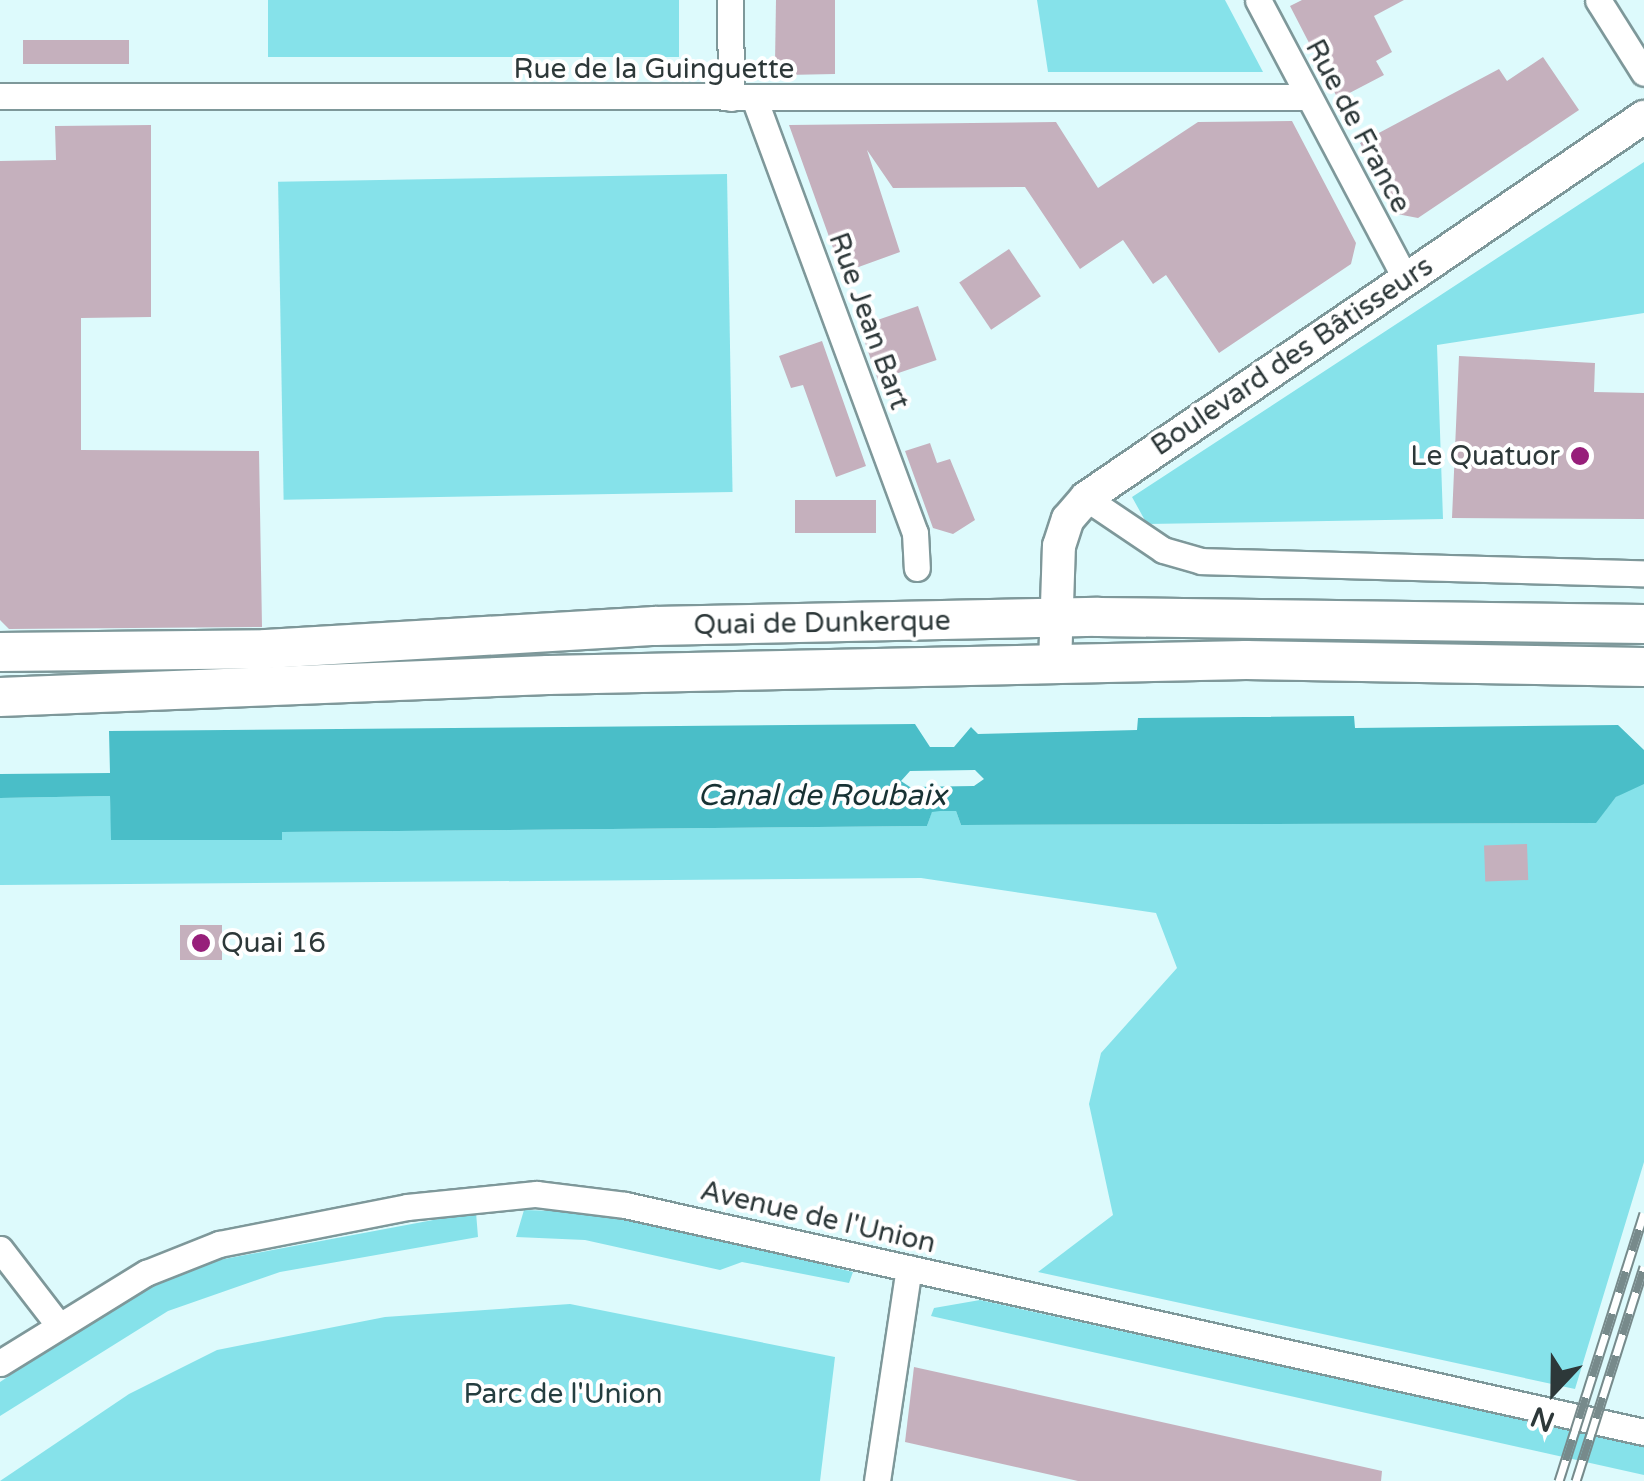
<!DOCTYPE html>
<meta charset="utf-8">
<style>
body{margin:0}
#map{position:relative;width:1644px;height:1481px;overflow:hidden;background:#ddfafc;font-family:"Varela Round",sans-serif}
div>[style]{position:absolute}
.green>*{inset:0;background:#86e2ea;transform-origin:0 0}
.water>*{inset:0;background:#4abec8}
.building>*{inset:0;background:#c5b0bd;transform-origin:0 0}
.roads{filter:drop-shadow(2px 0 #7e989a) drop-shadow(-2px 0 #7e989a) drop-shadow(0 2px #7e989a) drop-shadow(0 -2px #7e989a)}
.street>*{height:25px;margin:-12.5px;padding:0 12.5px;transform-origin:12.5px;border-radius:12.5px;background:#fff}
.secondary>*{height:32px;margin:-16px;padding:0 16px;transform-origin:16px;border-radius:16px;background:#fff}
.primary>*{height:38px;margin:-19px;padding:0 19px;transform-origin:19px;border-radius:19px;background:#fff}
.rail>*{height:11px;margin-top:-5.5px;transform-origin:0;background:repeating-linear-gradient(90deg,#fff 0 22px,#778a8b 0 44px);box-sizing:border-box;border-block:2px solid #778a8b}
.dots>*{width:28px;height:28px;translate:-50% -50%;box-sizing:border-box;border:5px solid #fff;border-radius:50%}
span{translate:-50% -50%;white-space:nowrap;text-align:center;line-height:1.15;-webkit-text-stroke:8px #fff;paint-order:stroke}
.street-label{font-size:28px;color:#2d3839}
.poi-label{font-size:28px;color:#2d3839}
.right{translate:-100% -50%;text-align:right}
.left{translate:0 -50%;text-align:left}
.park-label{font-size:28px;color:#243e40}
.water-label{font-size:30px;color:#183234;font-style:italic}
.north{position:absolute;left:1504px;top:1341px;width:100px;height:100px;-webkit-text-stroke:8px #fff;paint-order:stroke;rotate:202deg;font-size:28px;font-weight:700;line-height:40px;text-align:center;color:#2d3839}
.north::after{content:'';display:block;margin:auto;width:35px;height:45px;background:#2d3839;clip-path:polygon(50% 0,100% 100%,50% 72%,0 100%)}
</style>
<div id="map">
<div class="green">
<i style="left:268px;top:0;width:411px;height:57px"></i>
<i style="clip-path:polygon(1037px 0,1225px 0,1263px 72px,1048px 72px)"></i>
<i style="clip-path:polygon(1644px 162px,1644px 313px,1437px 345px,1443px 519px,1147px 524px,1132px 497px)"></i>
<i style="left:727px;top:174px;width:318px;height:449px;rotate:89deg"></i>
<i style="clip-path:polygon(1637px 784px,1644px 784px,1644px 1162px,1575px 1389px,1038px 1272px,1113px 1215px,1089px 1104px,1101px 1053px,1177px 968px,1156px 913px,921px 878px,0 885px,0 798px,110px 796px,112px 840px,281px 840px,282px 832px,927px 826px,932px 811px,956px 811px,961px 825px,1595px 823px,1616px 797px)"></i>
<i style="clip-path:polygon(524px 1210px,588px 1212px,663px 1225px,853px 1272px,849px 1283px,742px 1262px,720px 1270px,585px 1240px,516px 1237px)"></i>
<i style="clip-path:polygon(476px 1212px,478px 1237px,280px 1272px,168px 1311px,0 1416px,0 1382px,122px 1301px,208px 1262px)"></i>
<i style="clip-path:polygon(980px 1300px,1644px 1446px,1644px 1475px,931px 1316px,934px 1308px)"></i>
<i style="clip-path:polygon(570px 1304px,835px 1357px,820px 1481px,0 1481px,129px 1394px,217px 1350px,385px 1317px)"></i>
</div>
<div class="water">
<i style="clip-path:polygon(evenodd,1354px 716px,1355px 728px,1618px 725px,1644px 750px,1644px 784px,1616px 797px,1596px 823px,961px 825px,956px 811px,940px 811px,932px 812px,927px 826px,282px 832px,282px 840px,111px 840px,110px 796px,0 798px,0 774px,110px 773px,109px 731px,915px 724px,930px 747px,954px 747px,971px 727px,978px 734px,1137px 730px,1138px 718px,1354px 716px,975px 770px,984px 779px,974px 786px,910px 787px,901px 781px,910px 771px,975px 770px)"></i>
</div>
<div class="building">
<i style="clip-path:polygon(776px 0,835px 0,835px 74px,786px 75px,775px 63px)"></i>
<i style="clip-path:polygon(1302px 0,1404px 0,1374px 16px,1392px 52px,1376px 61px,1384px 75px,1338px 99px,1290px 6px)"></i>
<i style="left:129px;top:40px;width:24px;height:106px;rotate:90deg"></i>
<i style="clip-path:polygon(1543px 57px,1579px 110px,1418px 218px,1397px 214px,1360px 143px,1499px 69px,1507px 81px)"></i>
<i style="clip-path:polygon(1292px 121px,1356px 243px,1351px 264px,1219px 353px,1166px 275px,1153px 284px,1123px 240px,1080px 269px,1025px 187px,893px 188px,867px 150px,900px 252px,842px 273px,789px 125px,1056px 122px,1098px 188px,1198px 122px)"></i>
<i style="clip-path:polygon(151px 125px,151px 317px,81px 318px,81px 450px,259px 451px,262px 627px,9px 629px,0 620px,0 161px,56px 160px,55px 126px)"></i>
<i style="left:1009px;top:249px;width:57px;height:60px;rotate:56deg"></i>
<i style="left:918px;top:306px;width:57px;height:62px;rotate:71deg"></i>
<i style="clip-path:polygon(822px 341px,866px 466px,836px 477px,803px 385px,791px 388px,779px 356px)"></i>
<i style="clip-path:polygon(1459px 356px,1595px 363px,1594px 392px,1644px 393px,1644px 519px,1452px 518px)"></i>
<i style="clip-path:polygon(930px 443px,937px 463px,950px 459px,975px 520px,953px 534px,933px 528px,905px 451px)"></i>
<i style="left:795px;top:500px;width:81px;height:33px"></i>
<i style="left:1527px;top:844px;width:36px;height:43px;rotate:88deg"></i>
<i style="left:222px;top:925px;width:35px;height:42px;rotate:90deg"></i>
<i style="clip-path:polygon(914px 1367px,1382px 1471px,1381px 1481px,1078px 1481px,905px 1442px)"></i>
</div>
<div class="roads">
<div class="street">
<i style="left:730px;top:0;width:98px;rotate:89.4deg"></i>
<i style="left:1258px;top:0;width:316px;rotate:62.1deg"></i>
<i style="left:1598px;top:0;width:86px;rotate:57.8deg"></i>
<i style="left:0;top:96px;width:1308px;rotate:0.04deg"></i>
<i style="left:754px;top:98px;width:464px;rotate:69.7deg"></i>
<i style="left:915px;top:533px;width:35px;rotate:87deg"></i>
<i style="left:1086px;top:498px;width:93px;rotate:34deg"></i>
<i style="left:1163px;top:550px;width:40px;rotate:16deg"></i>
<i style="left:1201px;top:561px;width:443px;rotate:1.6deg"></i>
<i style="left:0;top:1249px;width:93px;rotate:52.4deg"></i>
<i style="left:0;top:1363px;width:172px;rotate:-31.7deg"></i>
<i style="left:146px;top:1273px;width:79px;rotate:-21.7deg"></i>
<i style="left:219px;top:1244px;width:192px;rotate:-11.1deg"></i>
<i style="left:407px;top:1207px;width:130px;rotate:-5.8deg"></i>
<i style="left:536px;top:1194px;width:90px;rotate:7deg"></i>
<i style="left:625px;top:1205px;width:1044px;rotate:12.56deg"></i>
<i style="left:877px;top:1481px;width:215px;rotate:-81.5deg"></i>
</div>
<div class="secondary">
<i style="left:1055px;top:665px;width:119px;rotate:-88.1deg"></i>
<i style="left:1059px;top:546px;width:28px;rotate:-72deg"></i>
<i style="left:1068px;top:519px;width:28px;rotate:-49deg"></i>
<i style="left:1086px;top:498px;width:676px;rotate:-34.33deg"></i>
</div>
<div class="primary">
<i style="left:0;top:652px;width:266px;rotate:-0.6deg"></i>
<i style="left:266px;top:649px;width:390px;rotate:-3.4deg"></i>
<i style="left:655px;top:626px;width:443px;rotate:-1.2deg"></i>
<i style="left:1098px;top:617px;width:546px;rotate:0.73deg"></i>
<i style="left:0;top:697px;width:548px;rotate:-2.3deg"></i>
<i style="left:548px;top:675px;width:698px;rotate:-1.23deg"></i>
<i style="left:1246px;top:660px;width:398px;rotate:1deg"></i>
</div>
</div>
<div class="rail">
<i style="left:1559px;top:1481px;width:281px;rotate:-72.4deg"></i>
<i style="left:1576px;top:1481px;width:225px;rotate:-72.4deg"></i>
</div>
<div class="dots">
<i style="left:1580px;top:456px;background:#971f7a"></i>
<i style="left:201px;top:943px;background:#971f7a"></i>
</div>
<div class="street-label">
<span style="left:654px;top:69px">Rue de la Guinguette</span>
<span style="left:1358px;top:126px;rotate:62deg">Rue de France</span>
<span style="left:869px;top:321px;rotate:70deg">Rue Jean Bart</span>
<span style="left:1292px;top:356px;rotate:-34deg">Boulevard des Bâtisseurs</span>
<span style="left:822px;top:623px;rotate:-1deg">Quai de Dunkerque</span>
<span style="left:818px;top:1217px;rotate:13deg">Avenue de l'Union</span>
</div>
<div class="poi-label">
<span class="right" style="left:1560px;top:456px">Le Quatuor</span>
<span class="left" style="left:221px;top:943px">Quai 16</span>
</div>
<div class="park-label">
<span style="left:563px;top:1394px">Parc de l'Union</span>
</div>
<div class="water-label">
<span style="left:822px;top:796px">Canal de Roubaix</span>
</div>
<div class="north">N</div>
</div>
